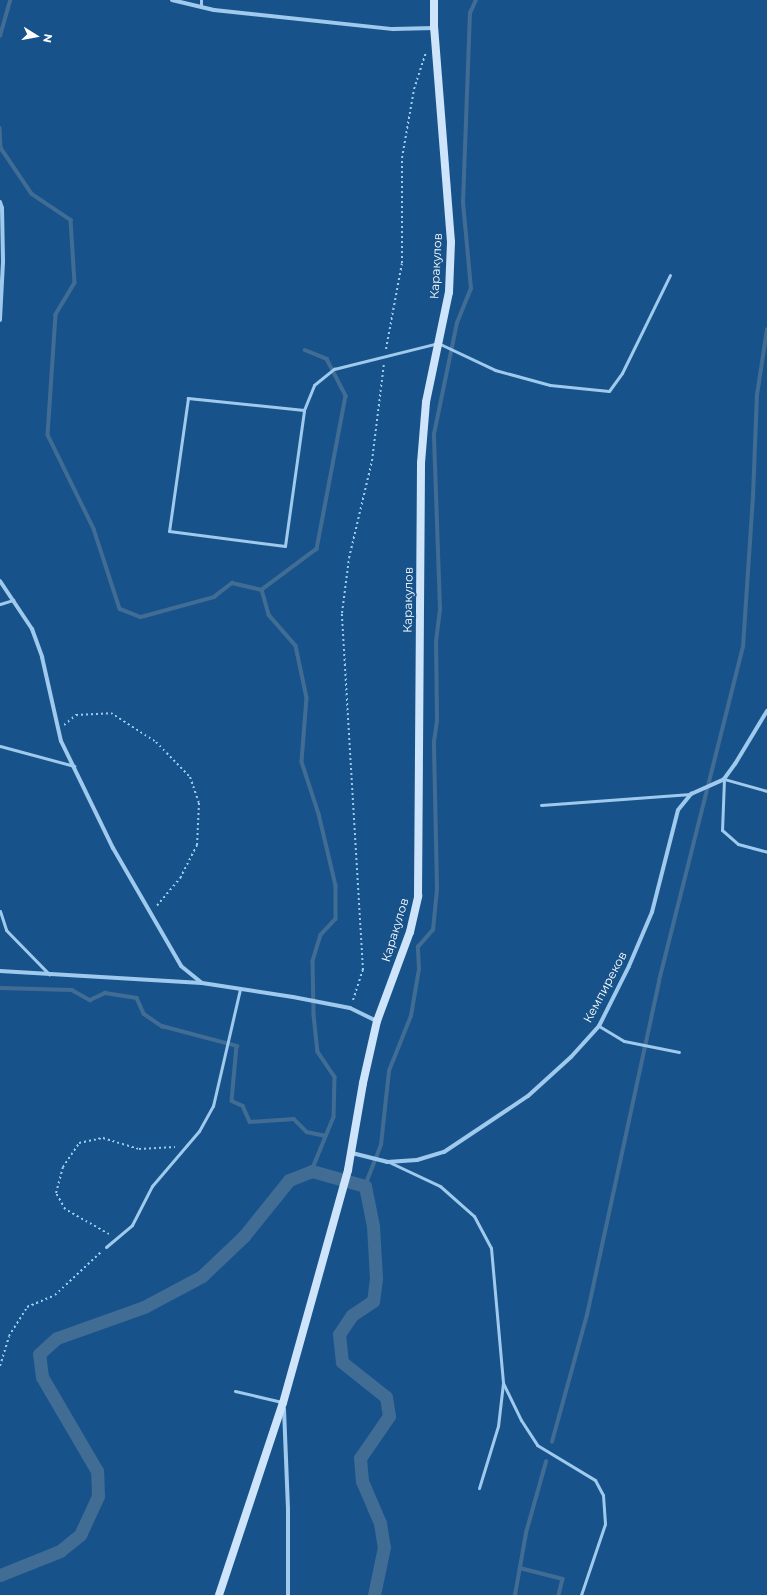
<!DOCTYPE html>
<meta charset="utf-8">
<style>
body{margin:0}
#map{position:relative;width:767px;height:1595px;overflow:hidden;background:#17538a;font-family:Montserrat,sans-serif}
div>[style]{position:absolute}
.stream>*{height:3.5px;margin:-1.75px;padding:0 1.75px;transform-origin:1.75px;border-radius:1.75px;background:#416d95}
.canal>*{height:13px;margin:-6.5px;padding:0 6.5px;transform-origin:6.5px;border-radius:6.5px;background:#416d95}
.path>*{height:2px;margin-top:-1px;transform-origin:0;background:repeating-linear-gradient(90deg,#9fcaee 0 2px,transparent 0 5px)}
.service>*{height:3px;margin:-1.5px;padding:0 1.5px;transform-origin:1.5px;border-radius:1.5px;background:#9fcaee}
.minor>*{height:4px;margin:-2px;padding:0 2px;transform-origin:2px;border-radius:2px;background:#9fcaee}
.secondary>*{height:8px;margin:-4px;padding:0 4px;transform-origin:4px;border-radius:4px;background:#cde4fa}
span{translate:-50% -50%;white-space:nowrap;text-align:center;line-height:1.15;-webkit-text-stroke:4px #17538a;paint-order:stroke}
.street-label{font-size:12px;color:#fff}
.north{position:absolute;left:16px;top:16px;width:40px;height:40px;-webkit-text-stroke:3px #17538a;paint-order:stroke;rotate:101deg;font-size:11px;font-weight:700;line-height:16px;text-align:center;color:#fff}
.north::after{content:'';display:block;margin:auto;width:14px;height:18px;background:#fff;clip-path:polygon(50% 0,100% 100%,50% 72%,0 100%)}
</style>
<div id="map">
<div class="stream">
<i style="left:0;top:36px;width:37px;rotate:-74deg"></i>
<i style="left:0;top:128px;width:20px;rotate:87deg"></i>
<i style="left:1px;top:148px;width:55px;rotate:56deg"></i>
<i style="left:32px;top:194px;width:47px;rotate:33.7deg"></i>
<i style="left:71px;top:220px;width:63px;rotate:86.4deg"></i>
<i style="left:75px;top:283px;width:37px;rotate:121deg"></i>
<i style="left:56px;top:315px;width:120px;rotate:93.8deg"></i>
<i style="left:48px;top:435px;width:105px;rotate:63.9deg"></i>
<i style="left:94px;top:529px;width:84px;rotate:72deg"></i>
<i style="left:120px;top:609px;width:22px;rotate:21deg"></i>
<i style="left:141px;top:617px;width:76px;rotate:-15.3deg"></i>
<i style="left:214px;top:597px;width:23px;rotate:-38deg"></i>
<i style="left:232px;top:583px;width:31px;rotate:13deg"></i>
<i style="left:305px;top:350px;width:24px;rotate:22deg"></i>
<i style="left:327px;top:359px;width:42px;rotate:62.8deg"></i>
<i style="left:346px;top:396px;width:156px;rotate:100.7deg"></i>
<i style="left:317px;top:549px;width:69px;rotate:143.3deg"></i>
<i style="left:262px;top:590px;width:26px;rotate:74deg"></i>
<i style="left:269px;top:615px;width:41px;rotate:48.9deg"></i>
<i style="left:296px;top:646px;width:53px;rotate:78.1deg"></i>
<i style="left:307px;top:698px;width:64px;rotate:94.5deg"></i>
<i style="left:302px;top:762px;width:55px;rotate:71.9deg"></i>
<i style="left:319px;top:814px;width:74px;rotate:76.7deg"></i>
<i style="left:336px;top:886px;width:33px;rotate:90deg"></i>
<i style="left:336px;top:919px;width:22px;rotate:133deg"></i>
<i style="left:321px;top:935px;width:27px;rotate:107deg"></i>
<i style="left:313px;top:961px;width:54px;rotate:88.9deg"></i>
<i style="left:314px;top:1015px;width:37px;rotate:84deg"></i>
<i style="left:318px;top:1052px;width:30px;rotate:56deg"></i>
<i style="left:335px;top:1077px;width:40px;rotate:91.4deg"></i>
<i style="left:334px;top:1117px;width:58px;rotate:112.2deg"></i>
<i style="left:0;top:988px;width:72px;rotate:1.6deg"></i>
<i style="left:72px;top:990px;width:21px;rotate:29deg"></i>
<i style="left:90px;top:1000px;width:17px;rotate:-25deg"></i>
<i style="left:105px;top:993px;width:32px;rotate:9deg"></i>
<i style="left:137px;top:998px;width:17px;rotate:66deg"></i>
<i style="left:144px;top:1014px;width:22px;rotate:34deg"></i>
<i style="left:162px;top:1026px;width:78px;rotate:14.9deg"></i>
<i style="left:237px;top:1046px;width:55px;rotate:95.2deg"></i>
<i style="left:232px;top:1101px;width:12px;rotate:24deg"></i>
<i style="left:243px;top:1106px;width:17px;rotate:66deg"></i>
<i style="left:250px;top:1122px;width:44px;rotate:-3.9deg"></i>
<i style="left:294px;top:1119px;width:18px;rotate:45deg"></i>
<i style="left:307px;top:1132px;width:19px;rotate:12deg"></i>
<i style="left:365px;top:1186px;width:44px;rotate:-68.7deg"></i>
<i style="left:381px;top:1145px;width:74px;rotate:-83.8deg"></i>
<i style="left:389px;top:1071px;width:59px;rotate:-68.2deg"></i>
<i style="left:411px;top:1016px;width:48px;rotate:-80.3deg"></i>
<i style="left:419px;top:969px;width:22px;rotate:-93deg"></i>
<i style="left:418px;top:947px;width:23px;rotate:-49deg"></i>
<i style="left:433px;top:930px;width:41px;rotate:-84.4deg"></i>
<i style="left:437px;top:889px;width:147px;rotate:-91.2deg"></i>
<i style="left:434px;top:742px;width:22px;rotate:-82deg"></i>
<i style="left:437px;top:720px;width:78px;rotate:-90.7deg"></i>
<i style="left:436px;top:642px;width:33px;rotate:-83deg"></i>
<i style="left:440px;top:609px;width:175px;rotate:-92deg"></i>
<i style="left:434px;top:434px;width:113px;rotate:-78.3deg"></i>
<i style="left:457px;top:323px;width:37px;rotate:-68deg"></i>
<i style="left:471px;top:289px;width:86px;rotate:-95.3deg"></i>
<i style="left:463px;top:203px;width:190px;rotate:-87.9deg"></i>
<i style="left:470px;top:13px;width:14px;rotate:-65deg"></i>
<i style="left:552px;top:1442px;width:132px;rotate:-74.6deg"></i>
<i style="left:587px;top:1315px;width:342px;rotate:-77.8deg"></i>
<i style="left:659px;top:981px;width:344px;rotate:-75.9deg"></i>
<i style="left:743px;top:647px;width:150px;rotate:-86.2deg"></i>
<i style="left:753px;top:497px;width:102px;rotate:-87.8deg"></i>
<i style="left:757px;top:395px;width:66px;rotate:-81.3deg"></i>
<i style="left:520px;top:1568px;width:44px;rotate:14.3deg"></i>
<i style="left:563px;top:1579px;width:16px;rotate:104deg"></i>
<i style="left:515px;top:1595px;width:63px;rotate:-79.9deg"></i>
<i style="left:526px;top:1533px;width:74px;rotate:-74.3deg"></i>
</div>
<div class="canal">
<i style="left:0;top:1575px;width:65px;rotate:-21.8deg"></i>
<i style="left:60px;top:1551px;width:26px;rotate:-39deg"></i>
<i style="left:80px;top:1535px;width:43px;rotate:-65.2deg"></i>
<i style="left:98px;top:1496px;width:25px;rotate:-92deg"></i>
<i style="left:97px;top:1471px;width:109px;rotate:-120.3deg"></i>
<i style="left:42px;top:1377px;width:23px;rotate:-97deg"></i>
<i style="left:39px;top:1354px;width:24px;rotate:-42deg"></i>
<i style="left:57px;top:1338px;width:92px;rotate:-19.6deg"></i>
<i style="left:144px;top:1307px;width:66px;rotate:-28.1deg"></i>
<i style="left:202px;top:1276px;width:58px;rotate:-43.6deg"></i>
<i style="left:244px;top:1236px;width:72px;rotate:-51.2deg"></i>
<i style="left:289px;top:1180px;width:25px;rotate:-21deg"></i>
<i style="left:312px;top:1171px;width:55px;rotate:15.8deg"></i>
<i style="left:365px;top:1186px;width:41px;rotate:78.7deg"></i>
<i style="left:373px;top:1226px;width:52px;rotate:86.7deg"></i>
<i style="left:376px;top:1278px;width:23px;rotate:97deg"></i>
<i style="left:373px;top:1301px;width:25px;rotate:146deg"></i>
<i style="left:352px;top:1315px;width:23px;rotate:124deg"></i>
<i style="left:339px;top:1334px;width:28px;rotate:84deg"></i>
<i style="left:342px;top:1362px;width:56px;rotate:38.5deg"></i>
<i style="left:386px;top:1397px;width:19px;rotate:81deg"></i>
<i style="left:389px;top:1416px;width:51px;rotate:124.6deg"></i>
<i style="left:360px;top:1458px;width:23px;rotate:85deg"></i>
<i style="left:362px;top:1481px;width:46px;rotate:66.8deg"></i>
<i style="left:380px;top:1523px;width:24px;rotate:81deg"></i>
<i style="left:384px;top:1547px;width:49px;rotate:101.8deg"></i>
</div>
<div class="path">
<i style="left:386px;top:349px;width:87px;rotate:-79.5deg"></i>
<i style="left:402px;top:263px;width:105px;rotate:-90deg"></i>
<i style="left:402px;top:158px;width:70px;rotate:-80.1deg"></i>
<i style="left:414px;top:89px;width:38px;rotate:-72deg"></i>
<i style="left:64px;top:725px;width:16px;rotate:-40deg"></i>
<i style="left:76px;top:715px;width:35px;rotate:-3deg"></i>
<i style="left:111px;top:713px;width:54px;rotate:32.8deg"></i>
<i style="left:156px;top:742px;width:49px;rotate:45.8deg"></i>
<i style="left:190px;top:777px;width:28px;rotate:71deg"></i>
<i style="left:199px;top:803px;width:42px;rotate:92.7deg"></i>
<i style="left:197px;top:845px;width:36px;rotate:117deg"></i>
<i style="left:181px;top:877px;width:39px;rotate:130deg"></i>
<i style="left:353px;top:1000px;width:32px;rotate:-72deg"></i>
<i style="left:363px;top:970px;width:358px;rotate:-93.4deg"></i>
<i style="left:342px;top:613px;width:55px;rotate:-82.7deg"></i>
<i style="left:349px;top:558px;width:100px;rotate:-76.7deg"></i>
<i style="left:372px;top:461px;width:99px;rotate:-83deg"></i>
<i style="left:109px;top:1234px;width:51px;rotate:-150.4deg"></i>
<i style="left:65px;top:1209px;width:18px;rotate:-119deg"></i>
<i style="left:56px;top:1193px;width:27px;rotate:-75deg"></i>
<i style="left:63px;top:1167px;width:29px;rotate:-56deg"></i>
<i style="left:79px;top:1143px;width:25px;rotate:-12deg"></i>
<i style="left:103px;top:1138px;width:38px;rotate:17deg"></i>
<i style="left:139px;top:1149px;width:36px;rotate:-3deg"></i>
<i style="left:0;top:1366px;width:31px;rotate:-73deg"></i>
<i style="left:9px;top:1336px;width:34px;rotate:-58deg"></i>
<i style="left:27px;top:1307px;width:30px;rotate:-23deg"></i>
<i style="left:55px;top:1295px;width:63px;rotate:-43.1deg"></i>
</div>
<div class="service">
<i style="left:201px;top:0;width:7px;rotate:90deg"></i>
<i style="left:304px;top:410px;width:117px;rotate:-174.1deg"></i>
<i style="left:188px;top:398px;width:134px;rotate:98.1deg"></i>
<i style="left:169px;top:531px;width:117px;rotate:7.4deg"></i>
<i style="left:285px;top:546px;width:137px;rotate:-82deg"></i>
<i style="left:304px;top:410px;width:27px;rotate:-68deg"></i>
<i style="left:314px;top:385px;width:26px;rotate:-39deg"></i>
<i style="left:334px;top:369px;width:107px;rotate:-14deg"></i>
<i style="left:438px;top:343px;width:63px;rotate:25.3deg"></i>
<i style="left:495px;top:370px;width:57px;rotate:15.3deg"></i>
<i style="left:550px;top:385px;width:59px;rotate:5.8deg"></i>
<i style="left:609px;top:391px;width:22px;rotate:-54deg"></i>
<i style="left:622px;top:373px;width:109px;rotate:-63.9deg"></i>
<i style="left:0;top:604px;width:14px;rotate:-17deg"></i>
<i style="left:0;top:746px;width:77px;rotate:15.1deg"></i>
<i style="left:767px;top:791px;width:45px;rotate:-164.4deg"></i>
<i style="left:724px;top:779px;width:51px;rotate:92.2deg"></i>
<i style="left:722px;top:830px;width:21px;rotate:41deg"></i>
<i style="left:738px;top:844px;width:30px;rotate:15deg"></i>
<i style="left:541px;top:805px;width:150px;rotate:-4.2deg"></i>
<i style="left:0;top:911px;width:20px;rotate:72deg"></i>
<i style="left:6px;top:930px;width:62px;rotate:45.7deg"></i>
<i style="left:599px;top:1026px;width:29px;rotate:31deg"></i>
<i style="left:624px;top:1041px;width:56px;rotate:11.3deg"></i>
<i style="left:389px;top:1162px;width:56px;rotate:25.2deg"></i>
<i style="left:440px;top:1186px;width:45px;rotate:41.4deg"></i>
<i style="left:474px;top:1216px;width:36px;rotate:62deg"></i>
<i style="left:491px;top:1248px;width:136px;rotate:84.9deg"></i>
<i style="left:503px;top:1383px;width:43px;rotate:96.6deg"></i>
<i style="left:498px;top:1426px;width:65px;rotate:107deg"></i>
<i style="left:106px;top:1247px;width:34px;rotate:-40deg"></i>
<i style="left:132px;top:1225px;width:44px;rotate:-62.9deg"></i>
<i style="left:152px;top:1186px;width:72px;rotate:-49.5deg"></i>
<i style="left:199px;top:1131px;width:29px;rotate:-61deg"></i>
<i style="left:213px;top:1106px;width:120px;rotate:-77deg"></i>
<i style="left:503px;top:1383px;width:41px;rotate:64.1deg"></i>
<i style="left:521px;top:1420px;width:30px;rotate:57deg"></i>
<i style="left:537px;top:1445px;width:68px;rotate:31.1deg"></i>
<i style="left:595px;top:1480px;width:17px;rotate:62deg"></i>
<i style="left:603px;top:1495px;width:29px;rotate:86deg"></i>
<i style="left:605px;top:1524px;width:75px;rotate:108.7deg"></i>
<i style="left:235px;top:1391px;width:48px;rotate:13.2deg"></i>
</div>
<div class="minor">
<i style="left:172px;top:0;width:43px;rotate:13.4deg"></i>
<i style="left:214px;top:10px;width:180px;rotate:6.1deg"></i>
<i style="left:393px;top:29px;width:41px;rotate:-1.4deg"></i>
<i style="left:0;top:202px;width:6px;rotate:72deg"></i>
<i style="left:2px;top:208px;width:54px;rotate:88.9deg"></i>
<i style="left:3px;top:262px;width:58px;rotate:93deg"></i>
<i style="left:0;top:581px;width:58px;rotate:56.3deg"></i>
<i style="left:32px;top:629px;width:30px;rotate:70deg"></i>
<i style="left:42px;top:657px;width:86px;rotate:77.3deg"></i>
<i style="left:61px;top:741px;width:119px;rotate:64.1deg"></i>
<i style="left:113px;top:848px;width:136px;rotate:60deg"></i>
<i style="left:181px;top:966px;width:27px;rotate:39deg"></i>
<i style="left:0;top:971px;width:202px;rotate:3.4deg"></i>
<i style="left:202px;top:983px;width:92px;rotate:8.7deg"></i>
<i style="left:293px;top:997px;width:58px;rotate:10.9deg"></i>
<i style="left:350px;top:1008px;width:30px;rotate:26deg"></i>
<i style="left:352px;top:1153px;width:36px;rotate:14deg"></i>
<i style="left:387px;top:1162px;width:30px;rotate:-4deg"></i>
<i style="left:417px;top:1160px;width:28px;rotate:-17deg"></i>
<i style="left:444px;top:1152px;width:101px;rotate:-33.7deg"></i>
<i style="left:528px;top:1096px;width:58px;rotate:-42.2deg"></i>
<i style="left:571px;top:1057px;width:42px;rotate:-47.9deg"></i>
<i style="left:599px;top:1026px;width:67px;rotate:-63.4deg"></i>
<i style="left:629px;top:966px;width:59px;rotate:-66.9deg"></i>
<i style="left:652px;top:912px;width:105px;rotate:-75.7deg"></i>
<i style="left:678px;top:810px;width:21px;rotate:-51deg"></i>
<i style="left:691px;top:794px;width:36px;rotate:-24deg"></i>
<i style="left:724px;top:779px;width:19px;rotate:-54deg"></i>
<i style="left:735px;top:764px;width:62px;rotate:-58.9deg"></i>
<i style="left:284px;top:1409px;width:101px;rotate:87.7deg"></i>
<i style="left:288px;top:1510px;width:85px;rotate:90deg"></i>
</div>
<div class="secondary">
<i style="left:219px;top:1595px;width:202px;rotate:-71.6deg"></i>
<i style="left:283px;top:1403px;width:242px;rotate:-74.4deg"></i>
<i style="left:348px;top:1170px;width:88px;rotate:-80.2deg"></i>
<i style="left:363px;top:1083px;width:64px;rotate:-77.3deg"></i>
<i style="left:377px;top:1021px;width:95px;rotate:-69.7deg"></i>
<i style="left:410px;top:932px;width:37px;rotate:-77deg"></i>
<i style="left:418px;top:896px;width:433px;rotate:-89.6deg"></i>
<i style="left:421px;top:463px;width:61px;rotate:-85.3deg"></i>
<i style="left:426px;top:402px;width:112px;rotate:-78.2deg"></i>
<i style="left:449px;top:292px;width:50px;rotate:-87.7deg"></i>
<i style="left:451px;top:242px;width:215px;rotate:-94.5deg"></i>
<i style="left:434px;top:28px;width:28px;rotate:-90deg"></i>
</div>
<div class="street-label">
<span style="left:436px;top:266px;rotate:-87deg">Каракулов</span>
<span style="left:408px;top:600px;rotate:-89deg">Каракулов</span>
<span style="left:395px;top:930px;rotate:-73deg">Каракулов</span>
<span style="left:605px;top:987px;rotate:-62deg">Кемпиреков</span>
</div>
<div class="north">N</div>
</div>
